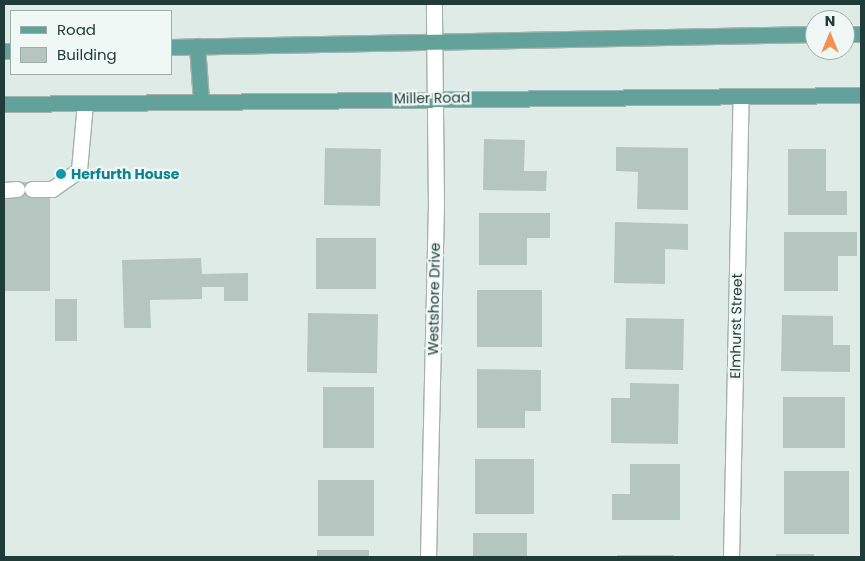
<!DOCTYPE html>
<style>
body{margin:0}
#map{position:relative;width:865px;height:561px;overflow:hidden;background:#dfebe7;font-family:Poppins,sans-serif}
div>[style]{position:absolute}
.building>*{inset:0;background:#b5c6c1;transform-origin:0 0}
.roads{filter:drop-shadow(1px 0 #a2b3af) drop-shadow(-1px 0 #a2b3af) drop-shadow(0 1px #a2b3af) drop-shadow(0 -1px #a2b3af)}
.minor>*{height:15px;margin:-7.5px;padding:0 7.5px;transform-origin:7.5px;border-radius:7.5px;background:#fff}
.major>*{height:15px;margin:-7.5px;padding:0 7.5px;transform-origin:7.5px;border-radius:7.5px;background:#63a29a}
.dots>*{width:14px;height:14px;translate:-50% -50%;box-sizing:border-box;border:2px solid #f0f8f5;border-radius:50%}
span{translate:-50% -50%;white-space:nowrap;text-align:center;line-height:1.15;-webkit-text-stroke:4.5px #f0f8f5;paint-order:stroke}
.street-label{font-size:14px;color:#203c38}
.culture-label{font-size:14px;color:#0d838f;font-weight:700}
.left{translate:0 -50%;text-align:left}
.frame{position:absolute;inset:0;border:5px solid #203c38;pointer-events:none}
.legend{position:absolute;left:10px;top:10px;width:162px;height:65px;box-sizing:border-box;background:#f0f8f5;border:1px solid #9dada9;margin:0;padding:6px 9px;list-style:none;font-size:15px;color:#203c38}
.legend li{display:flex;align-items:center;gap:10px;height:25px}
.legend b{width:25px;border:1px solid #9dada9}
.north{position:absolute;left:805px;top:10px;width:50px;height:50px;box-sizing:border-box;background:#f0f8f5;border:1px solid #9dada9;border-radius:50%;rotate:0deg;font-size:14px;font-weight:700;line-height:20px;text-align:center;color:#203c38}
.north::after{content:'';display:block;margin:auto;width:18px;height:22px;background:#f59053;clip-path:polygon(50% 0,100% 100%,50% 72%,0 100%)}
</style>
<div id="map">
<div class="building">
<i style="clip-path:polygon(484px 139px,525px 140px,524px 171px,547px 171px,546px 191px,483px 190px)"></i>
<i style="clip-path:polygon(616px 147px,688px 148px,688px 210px,637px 209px,638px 172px,616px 171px)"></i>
<i style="left:325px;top:148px;width:56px;height:57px;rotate:1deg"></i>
<i style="clip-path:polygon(788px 149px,826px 149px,826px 191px,847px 191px,847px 215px,788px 215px)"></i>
<i style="clip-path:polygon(17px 182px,32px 182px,32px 198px,50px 197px,50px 291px,4px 291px,4px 196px)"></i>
<i style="clip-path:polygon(479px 213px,550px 213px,550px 238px,527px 238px,527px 265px,479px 265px)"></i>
<i style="clip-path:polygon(615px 222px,688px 224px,688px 250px,665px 249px,665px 284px,614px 283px)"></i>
<i style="clip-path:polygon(784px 232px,857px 232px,857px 256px,838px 256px,838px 291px,784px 291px)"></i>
<i style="left:316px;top:238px;width:60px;height:51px"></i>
<i style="clip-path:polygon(201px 258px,202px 274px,248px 273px,248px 301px,224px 301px,224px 287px,202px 287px,202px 299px,150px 300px,151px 328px,124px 328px,122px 260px)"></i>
<i style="left:477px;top:290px;width:65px;height:57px"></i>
<i style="left:55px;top:299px;width:22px;height:42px"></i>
<i style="left:308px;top:313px;width:70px;height:59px;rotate:1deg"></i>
<i style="clip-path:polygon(782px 315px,833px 316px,833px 345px,850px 345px,850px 372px,781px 371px)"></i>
<i style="left:626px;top:318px;width:58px;height:51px;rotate:1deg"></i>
<i style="clip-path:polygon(477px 369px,541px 370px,541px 411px,525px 411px,525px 428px,477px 428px)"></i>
<i style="clip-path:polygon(630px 383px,679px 384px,678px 444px,611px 443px,611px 398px,630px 398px)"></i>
<i style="left:323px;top:387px;width:51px;height:61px"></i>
<i style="left:783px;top:397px;width:62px;height:51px"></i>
<i style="left:475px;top:459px;width:59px;height:55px"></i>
<i style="clip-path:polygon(630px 464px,680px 464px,680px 520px,612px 520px,612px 494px,630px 494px)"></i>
<i style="left:784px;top:471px;width:65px;height:63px"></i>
<i style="left:318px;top:480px;width:56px;height:56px"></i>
<i style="left:473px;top:533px;width:54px;height:24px"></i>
<i style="left:317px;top:550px;width:52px;height:7px"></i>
<i style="left:776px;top:554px;width:38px;height:3px"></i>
<i style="left:617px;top:555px;width:57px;height:2px"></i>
</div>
<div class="roads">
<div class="minor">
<i style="left:32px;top:189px;width:20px"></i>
<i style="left:52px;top:189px;width:33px;rotate:-35deg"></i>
<i style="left:79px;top:170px;width:67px;rotate:-84.9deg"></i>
<i style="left:4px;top:190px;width:13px;rotate:-4deg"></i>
<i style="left:428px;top:557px;width:352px;rotate:-88.7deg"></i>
<i style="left:436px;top:205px;width:201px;rotate:-90.6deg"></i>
<i style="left:731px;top:557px;width:461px;rotate:-88.8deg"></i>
</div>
<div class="major">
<i style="left:845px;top:34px;width:16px"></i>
<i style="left:197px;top:46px;width:55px;rotate:85.8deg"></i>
<i style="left:171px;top:47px;width:644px;rotate:-1.16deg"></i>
<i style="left:4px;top:51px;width:7px"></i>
<i style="left:4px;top:104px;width:857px;rotate:-0.6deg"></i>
</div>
</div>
<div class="dots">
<i style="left:61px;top:174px;background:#0f9aa8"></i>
</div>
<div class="street-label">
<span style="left:432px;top:98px;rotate:-1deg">Miller Road</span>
<span style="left:434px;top:299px;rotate:-89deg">Westshore Drive</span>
<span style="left:736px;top:326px;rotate:-89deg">Elmhurst Street</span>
</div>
<div class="culture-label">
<span class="left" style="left:71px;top:174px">Herfurth House</span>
</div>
<div class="frame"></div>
<ul class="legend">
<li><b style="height:6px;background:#63a29a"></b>Road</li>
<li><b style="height:14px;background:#b5c6c1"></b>Building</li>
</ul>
<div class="north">N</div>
</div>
